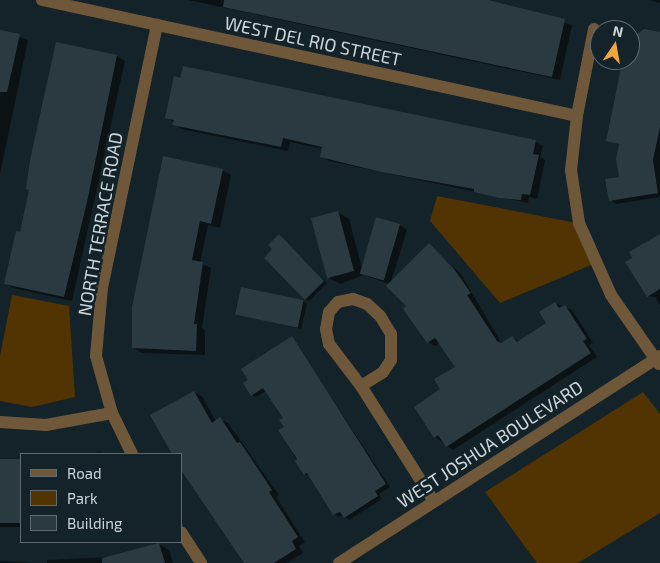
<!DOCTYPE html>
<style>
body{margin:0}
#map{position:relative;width:660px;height:563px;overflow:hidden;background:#142329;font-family:"Exo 2",sans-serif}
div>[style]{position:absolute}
.green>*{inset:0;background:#513401}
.shadow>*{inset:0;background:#0007;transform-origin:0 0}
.building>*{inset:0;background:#2b3a41;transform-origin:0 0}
.minor>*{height:12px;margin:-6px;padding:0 6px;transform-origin:6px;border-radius:6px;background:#6f583a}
span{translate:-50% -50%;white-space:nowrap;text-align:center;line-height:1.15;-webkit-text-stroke:5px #142329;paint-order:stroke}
.street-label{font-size:18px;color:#ccd5d9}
.legend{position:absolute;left:20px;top:453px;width:162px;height:90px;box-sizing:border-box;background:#142329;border:1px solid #5e6a6f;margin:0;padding:6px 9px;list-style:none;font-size:15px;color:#ccd5d9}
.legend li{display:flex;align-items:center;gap:10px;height:25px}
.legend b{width:25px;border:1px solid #5e6a6f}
.north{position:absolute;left:590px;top:20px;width:50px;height:50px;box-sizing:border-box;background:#142329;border:1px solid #5e6a6f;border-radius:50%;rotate:12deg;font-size:14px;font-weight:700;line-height:20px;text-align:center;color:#ccd5d9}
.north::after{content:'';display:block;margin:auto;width:18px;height:22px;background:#eea73c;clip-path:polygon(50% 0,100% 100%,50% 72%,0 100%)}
</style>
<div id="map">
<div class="green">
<i style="clip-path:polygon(437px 196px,577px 223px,596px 263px,500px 303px,430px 221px)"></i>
<i style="clip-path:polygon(12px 295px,69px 306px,75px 397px,32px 407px,0 401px,0 356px)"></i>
<i style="clip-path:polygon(643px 392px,660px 414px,660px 513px,578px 563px,537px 563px,485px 492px)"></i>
</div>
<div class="shadow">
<i style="clip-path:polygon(188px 0,483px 0,572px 25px,560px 80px)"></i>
<i style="clip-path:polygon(648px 0,660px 0,660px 3px)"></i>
<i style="clip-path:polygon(0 31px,28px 40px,0 174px)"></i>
<i style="clip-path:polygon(660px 33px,660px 197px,616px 204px,610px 200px,620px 178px,620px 145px,607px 140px,624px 60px,630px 60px,630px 34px)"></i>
<i style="clip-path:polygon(57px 43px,117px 56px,125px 61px,72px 301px,13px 288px,5px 284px,21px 233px)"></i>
<i style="clip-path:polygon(184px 67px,536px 142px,543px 146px,540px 157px,545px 160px,537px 199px,529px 197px,528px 203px,329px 161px,322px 156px,323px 149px,290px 142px,288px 151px,181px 129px,167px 117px)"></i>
<i style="clip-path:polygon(222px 170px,231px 175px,220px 228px,208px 225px,200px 263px,211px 268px,202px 328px,205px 330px,205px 355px,142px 353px,134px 348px)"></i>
<i style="clip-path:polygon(337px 212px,349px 219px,362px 268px,377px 218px,400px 225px,407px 230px,391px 282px,429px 245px,461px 274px,502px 344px,512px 337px,519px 341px,548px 324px,555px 303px,572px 310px,593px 343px,589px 345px,597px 357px,453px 450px,435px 437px,442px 390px,457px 367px,440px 343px,435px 346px,428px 342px,408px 307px,389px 284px,364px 275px,340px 284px,329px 278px)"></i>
<i style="clip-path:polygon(280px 236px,327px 283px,309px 301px,305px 299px)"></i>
<i style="clip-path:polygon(660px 236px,660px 305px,655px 297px,648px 296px,634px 258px)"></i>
<i style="clip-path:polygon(303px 301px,307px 303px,301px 329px,237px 314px)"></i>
<i style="clip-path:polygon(292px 338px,390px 487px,379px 494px,382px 499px,349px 520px,343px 515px,339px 517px,334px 514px,311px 476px,305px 475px,280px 431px,285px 427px,284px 418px,266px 391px,256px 397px,252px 395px)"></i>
<i style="clip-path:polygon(194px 392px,202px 396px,216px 422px,220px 419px,228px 423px,279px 495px,276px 497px,305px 542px,299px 546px,303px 553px,287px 563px,244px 563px,181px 463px,181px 454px,176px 454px,151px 415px)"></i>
<i style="clip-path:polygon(100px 452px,104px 454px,90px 454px)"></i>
<i style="left:21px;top:459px;width:68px;height:21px;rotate:90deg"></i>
<i style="clip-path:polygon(159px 544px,169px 550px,173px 563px,47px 563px,47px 560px,109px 557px)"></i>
<i style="clip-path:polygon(0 561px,38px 563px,0 563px)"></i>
</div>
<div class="building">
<i style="clip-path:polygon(224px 0,488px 0,565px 19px,552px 77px,223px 7px)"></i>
<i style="clip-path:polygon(644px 29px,660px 32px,660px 127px,653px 160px,658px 193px,609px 201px,605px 179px,619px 177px,616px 159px,619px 144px,606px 141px,618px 83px,622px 60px,630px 60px,630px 33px,636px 35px)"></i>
<i style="clip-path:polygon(0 30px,20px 34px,7px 92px,0 92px)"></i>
<i style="clip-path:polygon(56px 42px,117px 55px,87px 202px,64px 297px,4px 284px,16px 231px,20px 232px,29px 190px,26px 189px,30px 160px)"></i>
<i style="clip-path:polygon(183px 66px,536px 140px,533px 154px,539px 155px,530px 195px,522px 194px,521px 200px,500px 198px,474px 192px,474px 189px,381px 172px,320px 157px,322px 147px,283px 138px,281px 147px,172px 125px,174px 120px,165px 118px,174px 76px,180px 78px)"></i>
<i style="clip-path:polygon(163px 156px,223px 169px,211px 224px,200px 221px,192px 260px,203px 262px,194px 324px,197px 324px,196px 351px,132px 348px,132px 307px)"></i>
<i style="left:338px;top:211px;width:62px;height:28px;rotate:75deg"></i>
<i style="left:376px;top:217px;width:25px;height:59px;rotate:16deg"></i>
<i style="clip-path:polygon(279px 234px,324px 281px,305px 300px,264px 258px,272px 249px,268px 245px)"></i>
<i style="clip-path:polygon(660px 234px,660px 289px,647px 297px,625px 262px,632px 258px,629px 252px)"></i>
<i style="clip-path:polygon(429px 243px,454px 269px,471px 293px,467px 295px,497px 341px,501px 343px,512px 336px,517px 342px,546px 323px,539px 312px,555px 302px,559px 308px,565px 305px,587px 339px,583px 341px,591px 353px,446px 447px,438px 435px,434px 438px,414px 407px,440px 389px,434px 379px,455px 367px,435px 338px,427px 343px,403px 309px,406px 306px,386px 286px)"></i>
<i style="left:241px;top:287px;width:64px;height:28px;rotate:12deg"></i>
<i style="clip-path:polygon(292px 336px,386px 484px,375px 491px,378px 496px,344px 518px,340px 512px,333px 515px,307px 473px,304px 475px,295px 461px,297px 459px,278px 430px,284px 427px,279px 420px,283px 418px,263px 388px,251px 396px,243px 383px,248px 380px,241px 369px)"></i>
<i style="clip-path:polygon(194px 391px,212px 423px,220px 417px,237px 443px,240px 442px,272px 490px,269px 492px,298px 537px,292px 541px,296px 549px,274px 563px,244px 563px,181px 470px,181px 454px,172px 454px,150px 415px)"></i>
<i style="left:0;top:459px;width:21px;height:64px"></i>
<i style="clip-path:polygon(159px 543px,165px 563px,102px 563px,102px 558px)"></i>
</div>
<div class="minor">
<i style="left:42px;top:0;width:547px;rotate:12.23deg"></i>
<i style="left:594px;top:29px;width:89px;rotate:101.1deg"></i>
<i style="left:577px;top:116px;width:54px;rotate:96.3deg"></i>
<i style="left:571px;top:170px;width:54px;rotate:81.4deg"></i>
<i style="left:579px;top:223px;width:79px;rotate:66deg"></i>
<i style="left:611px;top:295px;width:84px;rotate:55.2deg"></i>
<i style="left:361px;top:386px;width:26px;rotate:-32deg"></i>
<i style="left:383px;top:372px;width:14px;rotate:-56deg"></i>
<i style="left:391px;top:360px;width:26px;rotate:-90deg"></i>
<i style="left:391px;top:334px;width:21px;rotate:-121deg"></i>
<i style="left:380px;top:316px;width:18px;rotate:-137deg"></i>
<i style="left:367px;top:304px;width:15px;rotate:-160deg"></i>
<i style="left:353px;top:299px;width:15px;rotate:169deg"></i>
<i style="left:338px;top:302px;width:13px;rotate:132deg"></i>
<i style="left:329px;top:312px;width:17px;rotate:100deg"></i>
<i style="left:326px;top:329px;width:15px;rotate:79deg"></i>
<i style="left:329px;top:344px;width:53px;rotate:52.7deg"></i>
<i style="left:361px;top:386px;width:135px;rotate:57.7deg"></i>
<i style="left:0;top:422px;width:46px;rotate:3.7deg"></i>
<i style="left:46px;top:425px;width:67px;rotate:-10.3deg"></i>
<i style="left:132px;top:454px;width:46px;rotate:-116deg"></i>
<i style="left:112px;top:413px;width:59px;rotate:-105.7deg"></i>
<i style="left:96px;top:356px;width:68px;rotate:-85deg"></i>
<i style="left:102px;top:288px;width:269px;rotate:-78.2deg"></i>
<i style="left:181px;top:532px;width:37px;rotate:57deg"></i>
<i style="left:339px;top:563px;width:382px;rotate:-32.8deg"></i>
</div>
<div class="street-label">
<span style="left:313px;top:41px;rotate:12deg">WEST DEL RIO STREET</span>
<span style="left:100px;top:224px;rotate:-80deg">NORTH TERRACE ROAD</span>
<span style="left:490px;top:444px;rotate:-33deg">WEST JOSHUA BOULEVARD</span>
</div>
<ul class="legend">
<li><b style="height:6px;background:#6f583a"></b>Road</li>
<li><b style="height:14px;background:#513401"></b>Park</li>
<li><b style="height:14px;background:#2b3a41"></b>Building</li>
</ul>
<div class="north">N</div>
</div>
